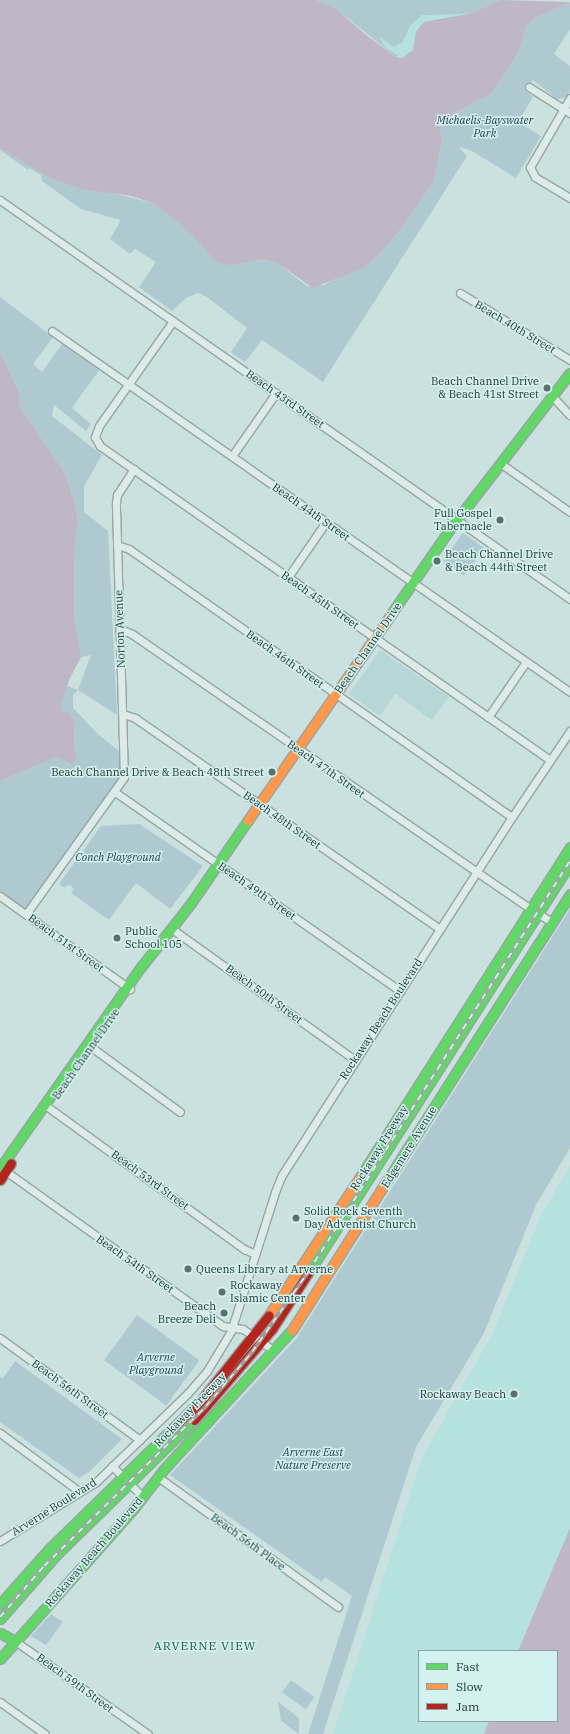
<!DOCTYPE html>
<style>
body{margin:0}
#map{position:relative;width:570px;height:1734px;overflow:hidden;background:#cbe1df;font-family:"IBM Plex Serif",serif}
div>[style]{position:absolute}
.farmland>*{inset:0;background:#b7d7d7}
.green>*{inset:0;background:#afc9d1;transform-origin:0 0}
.sand>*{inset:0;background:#b5e2df}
.water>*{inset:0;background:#bfb6c6}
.roads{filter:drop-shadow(1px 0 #95a6a3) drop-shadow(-1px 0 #95a6a3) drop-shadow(0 1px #95a6a3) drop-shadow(0 -1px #95a6a3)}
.street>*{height:7px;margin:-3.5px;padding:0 3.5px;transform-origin:3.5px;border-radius:3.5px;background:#dceae8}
.fast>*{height:9px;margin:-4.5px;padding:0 4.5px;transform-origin:4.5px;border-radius:4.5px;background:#63d668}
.slow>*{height:9px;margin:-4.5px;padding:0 4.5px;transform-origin:4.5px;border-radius:4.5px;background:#ff974d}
.jam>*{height:9px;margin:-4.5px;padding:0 4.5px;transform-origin:4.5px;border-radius:4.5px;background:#b3261e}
.rail>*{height:3.5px;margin-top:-1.75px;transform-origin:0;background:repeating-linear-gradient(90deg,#d2f1ef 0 6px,#9da8a7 0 12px);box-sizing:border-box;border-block:1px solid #9da8a7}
.dots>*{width:11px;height:11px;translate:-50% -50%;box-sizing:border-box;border:2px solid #d2f1ef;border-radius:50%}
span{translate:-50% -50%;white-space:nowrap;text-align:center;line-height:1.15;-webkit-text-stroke:3px #d2f1ef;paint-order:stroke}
.park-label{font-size:11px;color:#273b4d;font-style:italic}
.street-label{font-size:11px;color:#1e322c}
.poi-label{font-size:11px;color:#1e322c}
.right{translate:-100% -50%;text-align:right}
.left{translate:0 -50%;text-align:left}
.neighbourhood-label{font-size:12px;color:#225a3a;letter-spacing:1px}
.legend{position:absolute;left:418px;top:1650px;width:140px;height:72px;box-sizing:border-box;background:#d2f1ef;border:1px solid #8aa5a1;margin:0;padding:5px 7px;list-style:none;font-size:12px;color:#1e322c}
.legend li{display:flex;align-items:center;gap:8px;height:20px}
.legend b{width:20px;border:1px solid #8aa5a1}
</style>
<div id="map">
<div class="farmland">
<i style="clip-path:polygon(380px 650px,449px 697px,432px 720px,395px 694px,380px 716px,349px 694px)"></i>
</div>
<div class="green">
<i style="clip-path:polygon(316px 0,501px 0,469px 14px,396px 57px,336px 9px)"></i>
<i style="clip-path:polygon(570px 2px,570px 29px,554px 54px,570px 66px,570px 91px,567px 97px,557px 99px,533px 80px,525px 91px,533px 97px,518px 122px,541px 136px,516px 178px,470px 150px,459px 147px,467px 156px,323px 382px,262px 340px,245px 362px,231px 352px,247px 328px,207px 297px,198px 293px,186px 298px,172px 311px,139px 287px,156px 262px,135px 249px,130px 254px,110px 239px,121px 220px,81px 209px,42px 181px,41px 175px,29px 168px,28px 170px,0 150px,0 147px,50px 178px,153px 203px,185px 228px,214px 260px,233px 265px,264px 259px,277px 263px,307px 286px,324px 285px,348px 272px,365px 267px,377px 257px,404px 225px,433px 183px,442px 143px,440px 131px,444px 122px,454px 113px,492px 93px,519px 51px,526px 26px,535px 18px)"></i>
<i style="clip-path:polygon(0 297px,53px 337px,33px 364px,42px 372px,62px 344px,100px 369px,72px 408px,91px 424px,86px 431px,54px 405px,52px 416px,102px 455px,84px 486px,84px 512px,108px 531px,117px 715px,78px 690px,73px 695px,73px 708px,98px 734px,125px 756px,126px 770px,26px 914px,0 896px,0 781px,56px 757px,71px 765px,77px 756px,74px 746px,75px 722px,60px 711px,67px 686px,78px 690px,91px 655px,81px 657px,74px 616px,75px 541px,78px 521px,74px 501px,65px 473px,19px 405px,19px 392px,0 352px)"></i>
<i style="left:463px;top:533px;width:26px;height:34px;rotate:36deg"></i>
<i style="clip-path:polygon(139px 824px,203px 866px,170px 909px,136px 883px,109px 920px,71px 893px,74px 889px,70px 885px,63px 887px,59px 884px,101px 826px)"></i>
<i style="clip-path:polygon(570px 909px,570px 1148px,536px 1205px,484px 1333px,416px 1447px,323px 1734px,308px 1734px,352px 1596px,325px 1577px,322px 1582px,170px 1475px,296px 1339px)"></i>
<i style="left:137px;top:1315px;width:77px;height:56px;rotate:36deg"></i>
<i style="clip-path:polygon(15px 1361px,122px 1439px,89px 1472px,79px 1478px,0 1422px,0 1377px,3px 1378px)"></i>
<i style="clip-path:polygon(51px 1614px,63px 1622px,46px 1645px,31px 1636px)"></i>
<i style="left:291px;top:1680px;width:29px;height:15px;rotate:36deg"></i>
<i style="clip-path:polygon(278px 1702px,299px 1718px,299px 1734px,281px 1721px)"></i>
</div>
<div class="sand">
<i style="clip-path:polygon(469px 14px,424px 22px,416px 32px,413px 50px,402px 58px,386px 48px,379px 36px,394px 47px,403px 42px,410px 26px,422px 15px)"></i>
<i style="clip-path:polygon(570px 1166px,570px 1528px,518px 1651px,419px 1651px,419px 1721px,489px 1721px,484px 1734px,333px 1734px,423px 1455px,493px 1333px,542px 1213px)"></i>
</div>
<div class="water">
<i style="clip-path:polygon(0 0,316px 0,336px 9px,366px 35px,396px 57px,402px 58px,413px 50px,416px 32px,424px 22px,469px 14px,501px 0,570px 2px,535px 18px,526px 26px,519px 51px,492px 93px,454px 113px,444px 122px,440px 131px,442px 143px,433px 183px,404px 225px,377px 257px,365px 267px,313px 288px,277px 263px,264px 259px,233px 265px,222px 264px,214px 260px,185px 228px,153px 203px,131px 196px,82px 189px,50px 178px,0 148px)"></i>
<i style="clip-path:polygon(0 352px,19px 392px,19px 405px,65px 473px,74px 501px,78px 521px,75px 541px,74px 616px,81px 657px,69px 680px,60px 711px,68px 712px,75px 722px,74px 746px,77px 756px,72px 765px,56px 757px,0 781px)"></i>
<i style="clip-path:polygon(570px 1528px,570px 1734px,484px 1734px,489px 1721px,557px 1721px,557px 1651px,518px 1651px)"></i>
</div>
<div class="roads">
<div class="street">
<i style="left:529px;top:87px;width:49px;rotate:32.4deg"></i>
<i style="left:570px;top:98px;width:80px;rotate:120.1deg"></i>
<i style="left:530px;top:167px;width:11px;rotate:63deg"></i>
<i style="left:535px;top:177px;width:41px;rotate:31deg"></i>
<i style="left:0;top:200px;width:696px;rotate:34.99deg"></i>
<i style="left:460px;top:293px;width:129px;rotate:31.3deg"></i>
<i style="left:173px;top:321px;width:128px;rotate:125.2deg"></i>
<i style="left:99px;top:426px;width:12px;rotate:110deg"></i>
<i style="left:95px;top:437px;width:10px;rotate:61deg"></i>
<i style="left:100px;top:446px;width:549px;rotate:34.91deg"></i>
<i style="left:52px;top:331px;width:631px;rotate:34.87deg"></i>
<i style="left:552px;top:396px;width:26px;rotate:47deg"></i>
<i style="left:232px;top:456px;width:77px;rotate:-55.1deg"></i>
<i style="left:500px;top:463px;width:85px;rotate:35deg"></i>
<i style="left:117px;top:545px;width:13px;rotate:18deg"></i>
<i style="left:129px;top:549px;width:467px;rotate:35deg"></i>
<i style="left:288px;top:577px;width:67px;rotate:-55.4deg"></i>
<i style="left:120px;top:629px;width:13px;rotate:23deg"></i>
<i style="left:132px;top:634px;width:485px;rotate:34.6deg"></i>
<i style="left:123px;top:714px;width:13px;rotate:18deg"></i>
<i style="left:135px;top:718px;width:371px;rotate:34.7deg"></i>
<i style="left:488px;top:717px;width:67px;rotate:-55.4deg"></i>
<i style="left:115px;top:792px;width:348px;rotate:34.9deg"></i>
<i style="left:0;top:896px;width:160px;rotate:35.6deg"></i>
<i style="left:26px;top:914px;width:168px;rotate:-54.4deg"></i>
<i style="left:124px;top:777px;width:274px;rotate:-91.7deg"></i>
<i style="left:116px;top:503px;width:8px;rotate:-83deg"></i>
<i style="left:117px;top:495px;width:31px;rotate:-57deg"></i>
<i style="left:539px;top:914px;width:15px;rotate:32deg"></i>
<i style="left:172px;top:929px;width:225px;rotate:35.6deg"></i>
<i style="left:87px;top:1044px;width:115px;rotate:36.2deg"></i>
<i style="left:45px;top:1105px;width:246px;rotate:35.9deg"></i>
<i style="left:244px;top:1249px;width:12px;rotate:24deg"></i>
<i style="left:4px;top:1170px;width:269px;rotate:35.5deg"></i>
<i style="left:223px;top:1326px;width:20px;rotate:9deg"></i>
<i style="left:243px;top:1329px;width:38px;rotate:35deg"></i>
<i style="left:0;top:1338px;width:173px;rotate:36.1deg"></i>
<i style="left:0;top:1433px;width:99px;rotate:36.4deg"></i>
<i style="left:112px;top:1466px;width:44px;rotate:45deg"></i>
<i style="left:158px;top:1477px;width:222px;rotate:35.8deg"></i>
<i style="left:0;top:1541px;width:113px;rotate:-31.6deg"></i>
<i style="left:96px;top:1482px;width:128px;rotate:-44.1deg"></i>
<i style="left:188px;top:1393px;width:29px;rotate:-49deg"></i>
<i style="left:207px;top:1371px;width:47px;rotate:-59deg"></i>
<i style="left:231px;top:1331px;width:146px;rotate:-72.4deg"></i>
<i style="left:275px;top:1192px;width:18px;rotate:-68deg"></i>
<i style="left:282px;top:1175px;width:426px;rotate:-57.3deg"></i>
<i style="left:512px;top:817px;width:104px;rotate:-56deg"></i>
<i style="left:15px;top:1641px;width:162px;rotate:35deg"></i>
<i style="left:0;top:1702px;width:55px;rotate:35.4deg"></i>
</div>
<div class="fast">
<i style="left:391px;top:614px;width:107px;rotate:-55.3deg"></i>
<i style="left:452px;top:526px;width:193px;rotate:-52.4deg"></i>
<i style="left:0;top:1168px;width:246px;rotate:-55deg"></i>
<i style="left:141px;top:967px;width:81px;rotate:-52deg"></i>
<i style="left:191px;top:903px;width:101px;rotate:-55.5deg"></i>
<i style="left:360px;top:1177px;width:391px;rotate:-57.5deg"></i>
<i style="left:388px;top:1179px;width:338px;rotate:-57.4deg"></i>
<i style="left:308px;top:1273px;width:486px;rotate:-57.4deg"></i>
<i style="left:0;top:1604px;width:74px;rotate:-48.3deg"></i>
<i style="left:49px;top:1549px;width:170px;rotate:-44.3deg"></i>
<i style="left:0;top:1619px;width:86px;rotate:-48.8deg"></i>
<i style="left:57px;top:1554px;width:192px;rotate:-44.4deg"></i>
<i style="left:0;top:1633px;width:17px;rotate:28deg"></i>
<i style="left:0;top:1659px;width:202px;rotate:-48.4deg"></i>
<i style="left:134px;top:1508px;width:49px;rotate:-52.4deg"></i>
<i style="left:164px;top:1469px;width:189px;rotate:-47.4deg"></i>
</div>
<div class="slow">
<i style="left:248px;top:820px;width:251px;rotate:-55.2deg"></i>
<i style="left:269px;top:1315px;width:165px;rotate:-56.6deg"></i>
<i style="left:292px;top:1330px;width:179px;rotate:-57.6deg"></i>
</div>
<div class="jam">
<i style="left:0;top:1180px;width:20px;rotate:-57deg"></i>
<i style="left:194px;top:1420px;width:120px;rotate:-49.4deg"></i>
<i style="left:272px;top:1329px;width:67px;rotate:-57.3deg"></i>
<i style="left:171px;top:1430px;width:44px;rotate:-45deg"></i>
<i style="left:202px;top:1399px;width:107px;rotate:-51.4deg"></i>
</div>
</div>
<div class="rail">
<i style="left:0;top:1617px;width:67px;rotate:-49.2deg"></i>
<i style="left:44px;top:1566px;width:228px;rotate:-44.6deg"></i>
<i style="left:206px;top:1406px;width:71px;rotate:-49.6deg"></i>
<i style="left:252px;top:1352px;width:98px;rotate:-55deg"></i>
<i style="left:308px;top:1272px;width:487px;rotate:-57.5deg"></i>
</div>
<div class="dots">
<i style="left:547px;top:388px;background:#5b6f6b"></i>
<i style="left:500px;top:520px;background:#5b6f6b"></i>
<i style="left:437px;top:561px;background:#5b6f6b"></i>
<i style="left:272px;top:772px;background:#5b6f6b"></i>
<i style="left:117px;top:938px;background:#5b6f6b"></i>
<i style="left:296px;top:1218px;background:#5b6f6b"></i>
<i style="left:188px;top:1269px;background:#5b6f6b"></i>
<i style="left:222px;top:1292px;background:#5b6f6b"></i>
<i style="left:224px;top:1313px;background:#5b6f6b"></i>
<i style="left:514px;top:1394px;background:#5b6f6b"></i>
</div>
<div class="park-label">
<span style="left:485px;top:127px">Michaelis-Bayswater<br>Park</span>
<span style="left:118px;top:857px">Conch Playground</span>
<span style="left:156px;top:1364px">Arverne<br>Playground</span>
<span style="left:313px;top:1459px">Arverne East<br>Nature Preserve</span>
</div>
<div class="street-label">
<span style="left:515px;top:327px;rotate:31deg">Beach 40th Street</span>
<span style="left:285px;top:399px;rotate:35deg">Beach 43rd Street</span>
<span style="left:311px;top:512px;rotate:35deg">Beach 44th Street</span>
<span style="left:320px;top:600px;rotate:35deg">Beach 45th Street</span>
<span style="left:120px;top:629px;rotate:-92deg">Norton Avenue</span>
<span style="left:368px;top:648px;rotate:-55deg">Beach Channel Drive</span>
<span style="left:285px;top:659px;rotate:35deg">Beach 46th Street</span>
<span style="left:326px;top:769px;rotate:35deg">Beach 47th Street</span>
<span style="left:282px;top:820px;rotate:35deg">Beach 48th Street</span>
<span style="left:257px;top:891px;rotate:35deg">Beach 49th Street</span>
<span style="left:66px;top:943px;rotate:36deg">Beach 51st Street</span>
<span style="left:264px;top:994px;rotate:36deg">Beach 50th Street</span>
<span style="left:381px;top:1019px;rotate:-57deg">Rockaway Beach Boulevard</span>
<span style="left:86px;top:1054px;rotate:-55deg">Beach Channel Drive</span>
<span style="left:409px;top:1147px;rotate:-58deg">Edgemere Avenue</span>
<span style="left:379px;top:1148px;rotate:-58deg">Rockaway Freeway</span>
<span style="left:150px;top:1180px;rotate:36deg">Beach 53rd Street</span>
<span style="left:135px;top:1264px;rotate:35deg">Beach 54th Street</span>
<span style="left:70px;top:1389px;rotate:36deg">Beach 56th Street</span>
<span style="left:190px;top:1410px;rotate:-46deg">Rockaway Freeway</span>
<span style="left:54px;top:1507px;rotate:-32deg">Arverne Boulevard</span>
<span style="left:248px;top:1542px;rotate:36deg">Beach 56th Place</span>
<span style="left:94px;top:1552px;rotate:-49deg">Rockaway Beach Boulevard</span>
<span style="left:75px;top:1683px;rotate:36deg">Beach 59th Street</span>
</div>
<div class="poi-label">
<span class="right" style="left:539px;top:388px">Beach Channel Drive<br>&amp; Beach 41st Street</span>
<span class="right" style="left:492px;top:520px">Full Gospel<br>Tabernacle</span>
<span class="left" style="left:445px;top:561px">Beach Channel Drive<br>&amp; Beach 44th Street</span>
<span class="right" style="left:264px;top:772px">Beach Channel Drive &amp; Beach 48th Street</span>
<span class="left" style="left:125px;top:938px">Public<br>School 105</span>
<span class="left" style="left:304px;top:1218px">Solid Rock Seventh<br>Day Adventist Church</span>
<span class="left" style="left:196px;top:1269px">Queens Library at Arverne</span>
<span class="left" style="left:230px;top:1292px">Rockaway<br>Islamic Center</span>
<span class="right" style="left:216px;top:1313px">Beach<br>Breeze Deli</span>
<span class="right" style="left:506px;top:1394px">Rockaway Beach</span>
</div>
<div class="neighbourhood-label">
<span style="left:205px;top:1646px">ARVERNE VIEW</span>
</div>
<ul class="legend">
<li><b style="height:5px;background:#63d668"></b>Fast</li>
<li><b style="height:5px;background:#ff974d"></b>Slow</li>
<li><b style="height:5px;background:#b3261e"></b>Jam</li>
</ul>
</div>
